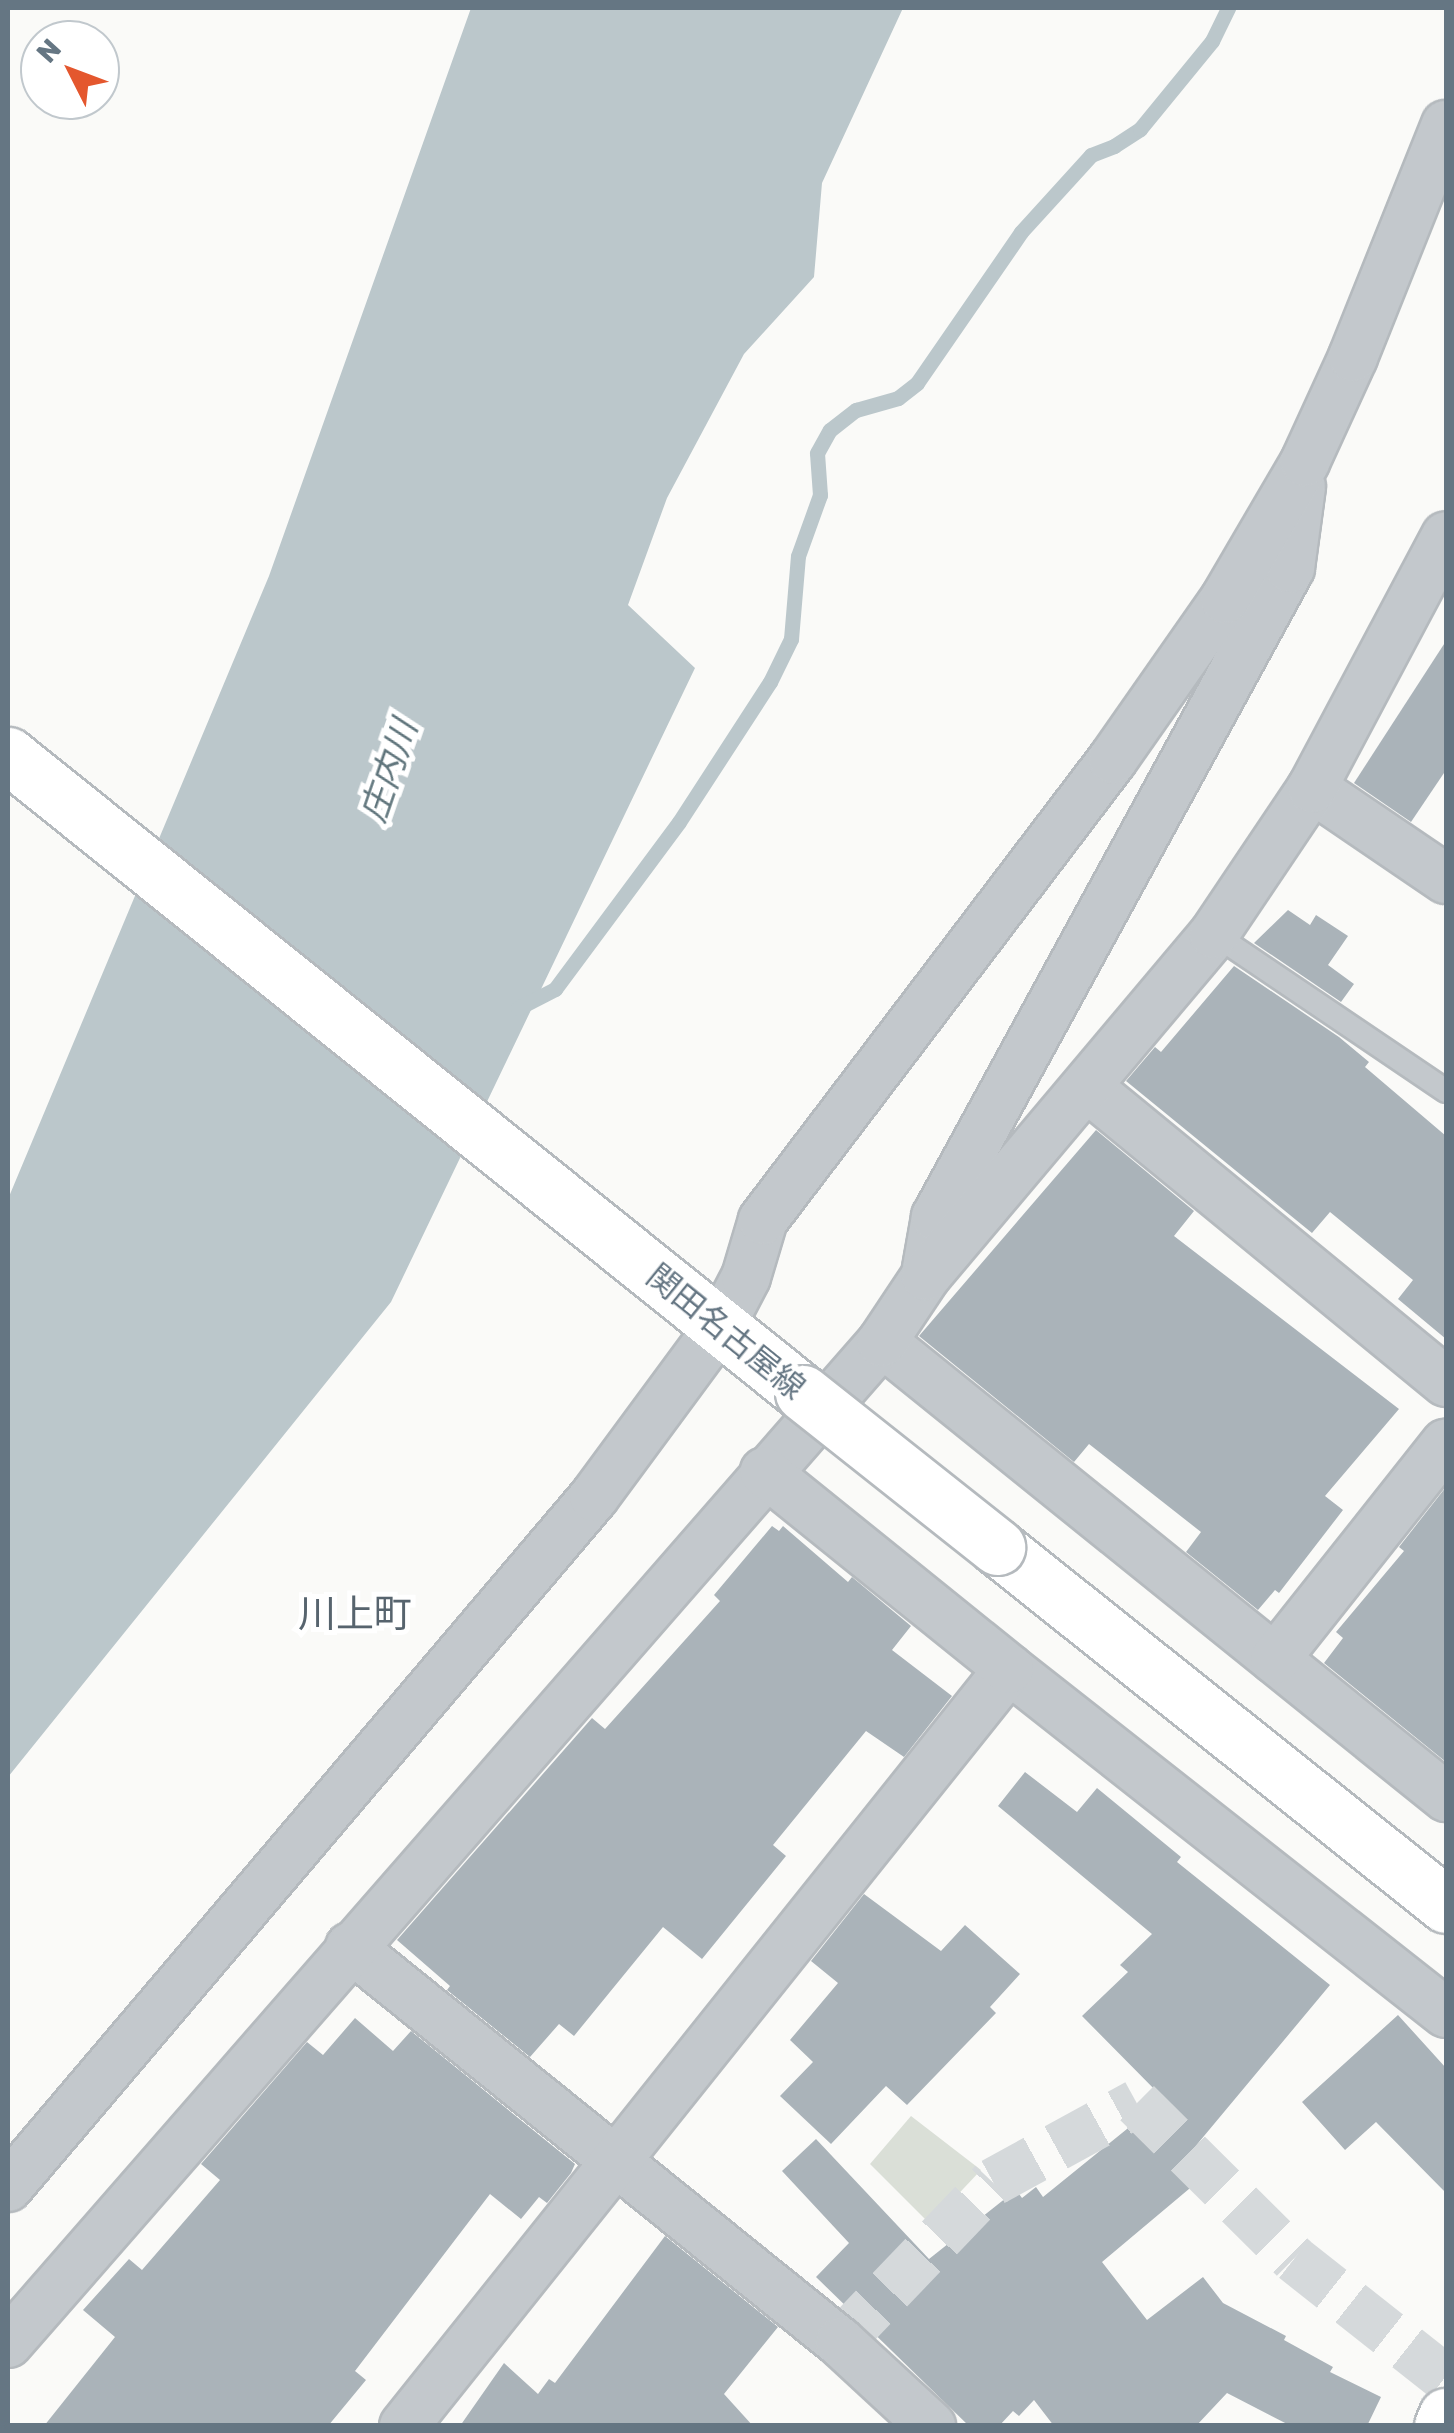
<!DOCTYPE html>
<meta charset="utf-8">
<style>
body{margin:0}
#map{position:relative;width:1454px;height:2433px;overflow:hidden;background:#fafaf8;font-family:Rubik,"Noto Sans JP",sans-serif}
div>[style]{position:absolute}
.green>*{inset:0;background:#dadfd7}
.water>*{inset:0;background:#bbc7cb}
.stream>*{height:15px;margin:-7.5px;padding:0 7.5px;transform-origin:7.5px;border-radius:7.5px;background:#bbc7cb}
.building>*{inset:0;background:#aab3b9}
.street-tunnel>*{height:48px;margin-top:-24px;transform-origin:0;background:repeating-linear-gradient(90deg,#d5d9db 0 48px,transparent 0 72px)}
.roads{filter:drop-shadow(2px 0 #b5babe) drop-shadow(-2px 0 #b5babe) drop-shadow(0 2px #b5babe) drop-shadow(0 -2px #b5babe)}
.lane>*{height:22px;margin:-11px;padding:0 11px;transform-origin:11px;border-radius:11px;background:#c3c8cc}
.street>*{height:48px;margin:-24px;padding:0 24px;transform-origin:24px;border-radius:24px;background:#c3c8cc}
.primary>*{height:55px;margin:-27.5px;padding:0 27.5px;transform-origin:27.5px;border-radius:27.5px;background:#fff}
.bridges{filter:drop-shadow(2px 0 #b5babe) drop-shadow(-2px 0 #b5babe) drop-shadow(0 2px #b5babe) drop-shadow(0 -2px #b5babe)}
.primary-bridge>*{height:55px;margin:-27.5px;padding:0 27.5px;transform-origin:27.5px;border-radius:27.5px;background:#fff}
span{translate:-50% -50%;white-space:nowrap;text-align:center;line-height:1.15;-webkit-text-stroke:10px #fff;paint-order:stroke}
.street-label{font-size:32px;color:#657683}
.water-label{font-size:35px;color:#60757c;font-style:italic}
.quarter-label{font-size:38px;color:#57646e}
.frame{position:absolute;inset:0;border:10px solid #657683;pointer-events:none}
.north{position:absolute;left:20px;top:20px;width:100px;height:100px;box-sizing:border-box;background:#fff;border:2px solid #c1c8cd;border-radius:50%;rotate:312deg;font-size:28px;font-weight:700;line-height:40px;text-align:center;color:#657683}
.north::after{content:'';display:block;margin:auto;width:35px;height:45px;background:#e4572e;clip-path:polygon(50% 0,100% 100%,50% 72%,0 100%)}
</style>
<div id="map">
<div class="green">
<i style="clip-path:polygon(911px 2116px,981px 2170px,930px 2224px,870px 2164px)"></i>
</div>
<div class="water">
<i style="clip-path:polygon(471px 8px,903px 8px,822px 183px,814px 277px,744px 354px,667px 498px,628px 605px,695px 668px,391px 1302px,8px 1777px,8px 1199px,269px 576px)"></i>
</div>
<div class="stream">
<i style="left:518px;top:1008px;width:42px;rotate:-27.2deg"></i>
<i style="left:555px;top:989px;width:208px;rotate:-53.4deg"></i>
<i style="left:679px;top:822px;width:167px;rotate:-57deg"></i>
<i style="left:770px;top:682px;width:48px;rotate:-64deg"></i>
<i style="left:791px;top:639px;width:83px;rotate:-85.2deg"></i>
<i style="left:798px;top:556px;width:65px;rotate:-70.2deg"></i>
<i style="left:820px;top:495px;width:42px;rotate:-94.1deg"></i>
<i style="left:817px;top:453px;width:26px;rotate:-61deg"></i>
<i style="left:830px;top:430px;width:33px;rotate:-38deg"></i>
<i style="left:856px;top:410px;width:44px;rotate:-15.9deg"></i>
<i style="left:898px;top:398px;width:24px;rotate:-38deg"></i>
<i style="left:917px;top:383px;width:183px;rotate:-55.4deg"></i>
<i style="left:1021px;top:232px;width:104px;rotate:-47.7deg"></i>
<i style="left:1091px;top:155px;width:25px;rotate:-21deg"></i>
<i style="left:1114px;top:146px;width:31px;rotate:-33deg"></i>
<i style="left:1140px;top:129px;width:114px;rotate:-50.7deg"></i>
<i style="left:1212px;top:41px;width:37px;rotate:-64deg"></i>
</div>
<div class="building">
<i style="clip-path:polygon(1446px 641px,1446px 770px,1411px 822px,1354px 783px)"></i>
<i style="clip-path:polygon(1288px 910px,1310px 925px,1316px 915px,1348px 936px,1328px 965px,1354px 984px,1341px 1002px,1254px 943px)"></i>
<i style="clip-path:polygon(1234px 966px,1339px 1037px,1369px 1062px,1365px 1067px,1446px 1136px,1446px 1339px,1398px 1299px,1413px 1280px,1330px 1212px,1312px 1233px,1126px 1081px,1155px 1047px,1161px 1052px)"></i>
<i style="clip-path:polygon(1096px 1130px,1194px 1211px,1174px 1236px,1399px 1409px,1325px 1496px,1343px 1510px,1279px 1593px,1275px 1590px,1258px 1610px,1186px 1552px,1201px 1532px,1089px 1444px,1074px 1462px,919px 1336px)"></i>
<i style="clip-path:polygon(1446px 1487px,1446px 1762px,1324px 1663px,1343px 1638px,1336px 1632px,1404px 1551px,1399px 1547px)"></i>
<i style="clip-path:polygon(772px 1526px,779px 1531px,783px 1526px,848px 1582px,852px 1577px,911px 1626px,892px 1650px,952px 1696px,904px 1757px,866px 1731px,773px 1845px,786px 1856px,702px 1959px,663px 1927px,574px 2036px,559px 2024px,530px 2057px,447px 1990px,450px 1986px,397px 1940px,592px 1718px,605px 1729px,720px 1601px,714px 1595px)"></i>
<i style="clip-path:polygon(1025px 1772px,1077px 1812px,1097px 1788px,1181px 1857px,1177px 1862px,1330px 1985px,1189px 2154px,1208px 2173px,1102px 2262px,1147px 2320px,1203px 2277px,1223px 2303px,1286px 2336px,1284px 2340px,1333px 2367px,1330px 2372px,1381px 2397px,1367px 2426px,1291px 2426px,1227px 2393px,1196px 2426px,1054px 2426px,1034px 2400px,1019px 2416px,1013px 2411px,999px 2426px,969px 2426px,816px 2277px,849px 2243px,782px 2171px,816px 2139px,929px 2259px,1016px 2190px,1022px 2198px,1036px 2187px,1043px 2197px,1164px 2099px,1082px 2016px,1128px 1972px,1120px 1965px,1152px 1934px,998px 1806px)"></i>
<i style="clip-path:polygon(864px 1894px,941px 1951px,965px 1925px,1020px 1974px,990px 2007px,996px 2013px,907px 2105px,886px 2086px,831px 2144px,780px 2096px,813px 2062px,790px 2040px,838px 1983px,811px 1961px)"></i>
<i style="clip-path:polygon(1398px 2015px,1446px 2068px,1446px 2193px,1376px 2122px,1345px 2150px,1302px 2102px)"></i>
<i style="clip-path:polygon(355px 2018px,393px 2051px,411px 2031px,575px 2164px,571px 2173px,547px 2203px,539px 2197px,521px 2219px,490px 2194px,355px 2371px,366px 2380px,328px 2426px,44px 2426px,115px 2337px,83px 2310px,129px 2259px,142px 2270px,220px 2180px,201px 2164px,307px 2042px,323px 2055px)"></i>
<i style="clip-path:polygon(665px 2236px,778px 2327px,724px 2394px,753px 2426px,460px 2426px,504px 2363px,538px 2394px,549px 2379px,555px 2383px)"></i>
</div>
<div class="street-tunnel">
<i style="left:840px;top:2342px;width:221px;rotate:-46.3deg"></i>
<i style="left:993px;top:2182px;width:164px;rotate:-28.7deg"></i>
<i style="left:1137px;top:2103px;width:221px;rotate:44.8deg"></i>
<i style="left:1294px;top:2259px;width:194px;rotate:38.3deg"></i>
</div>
<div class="roads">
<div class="lane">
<i style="left:1214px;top:934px;width:280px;rotate:34.1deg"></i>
</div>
<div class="street">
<i style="left:1312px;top:788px;width:162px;rotate:34.2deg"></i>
<i style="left:1087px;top:1087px;width:465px;rotate:39.4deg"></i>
<i style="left:927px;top:1268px;width:52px;rotate:-80deg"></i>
<i style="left:936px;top:1217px;width:739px;rotate:-61.39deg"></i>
<i style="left:1290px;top:568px;width:82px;rotate:-82.3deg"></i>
<i style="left:882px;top:1342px;width:725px;rotate:38.89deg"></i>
<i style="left:1275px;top:1659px;width:275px;rotate:-51.6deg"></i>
<i style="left:1009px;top:1669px;width:556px;rotate:38.21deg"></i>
<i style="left:350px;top:1947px;width:629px;rotate:38.87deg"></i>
<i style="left:840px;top:2342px;width:124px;rotate:42.7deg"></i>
<i style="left:8px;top:2187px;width:905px;rotate:-49.66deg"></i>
<i style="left:594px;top:1497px;width:214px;rotate:-53.6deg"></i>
<i style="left:721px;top:1325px;width:54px;rotate:-62.5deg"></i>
<i style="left:746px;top:1277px;width:59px;rotate:-73.4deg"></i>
<i style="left:763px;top:1220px;width:579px;rotate:-52.79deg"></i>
<i style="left:1113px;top:759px;width:195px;rotate:-55deg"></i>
<i style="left:1225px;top:599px;width:159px;rotate:-59.7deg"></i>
<i style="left:1305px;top:462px;width:115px;rotate:-65.4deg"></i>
<i style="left:1353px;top:357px;width:250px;rotate:-68.2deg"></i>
<i style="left:8px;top:2343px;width:1329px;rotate:-48.87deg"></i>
<i style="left:882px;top:1342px;width:79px;rotate:-56.3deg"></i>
<i style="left:926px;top:1276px;width:447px;rotate:-49.9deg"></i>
<i style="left:1214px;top:934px;width:176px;rotate:-56.1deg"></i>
<i style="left:1312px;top:788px;width:285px;rotate:-62deg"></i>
<i style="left:404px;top:2426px;width:969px;rotate:-51.37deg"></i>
<i style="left:1009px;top:1669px;width:314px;rotate:-141.1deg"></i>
</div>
<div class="primary">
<i style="left:8px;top:755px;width:1019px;rotate:38.75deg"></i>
<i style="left:997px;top:1547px;width:574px;rotate:38.57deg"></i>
<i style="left:1442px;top:2426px;width:11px;rotate:-68deg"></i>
</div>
</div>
<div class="bridges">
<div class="primary-bridge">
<i style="left:803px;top:1393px;width:248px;rotate:38.4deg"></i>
</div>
</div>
<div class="street-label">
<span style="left:726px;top:1332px;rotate:39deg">関田名古屋線</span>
</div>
<div class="water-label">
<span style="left:389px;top:771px;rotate:-71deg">庄内川</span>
</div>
<div class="quarter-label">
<span style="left:355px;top:1615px">川上町</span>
</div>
<div class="frame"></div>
<div class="north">N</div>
</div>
